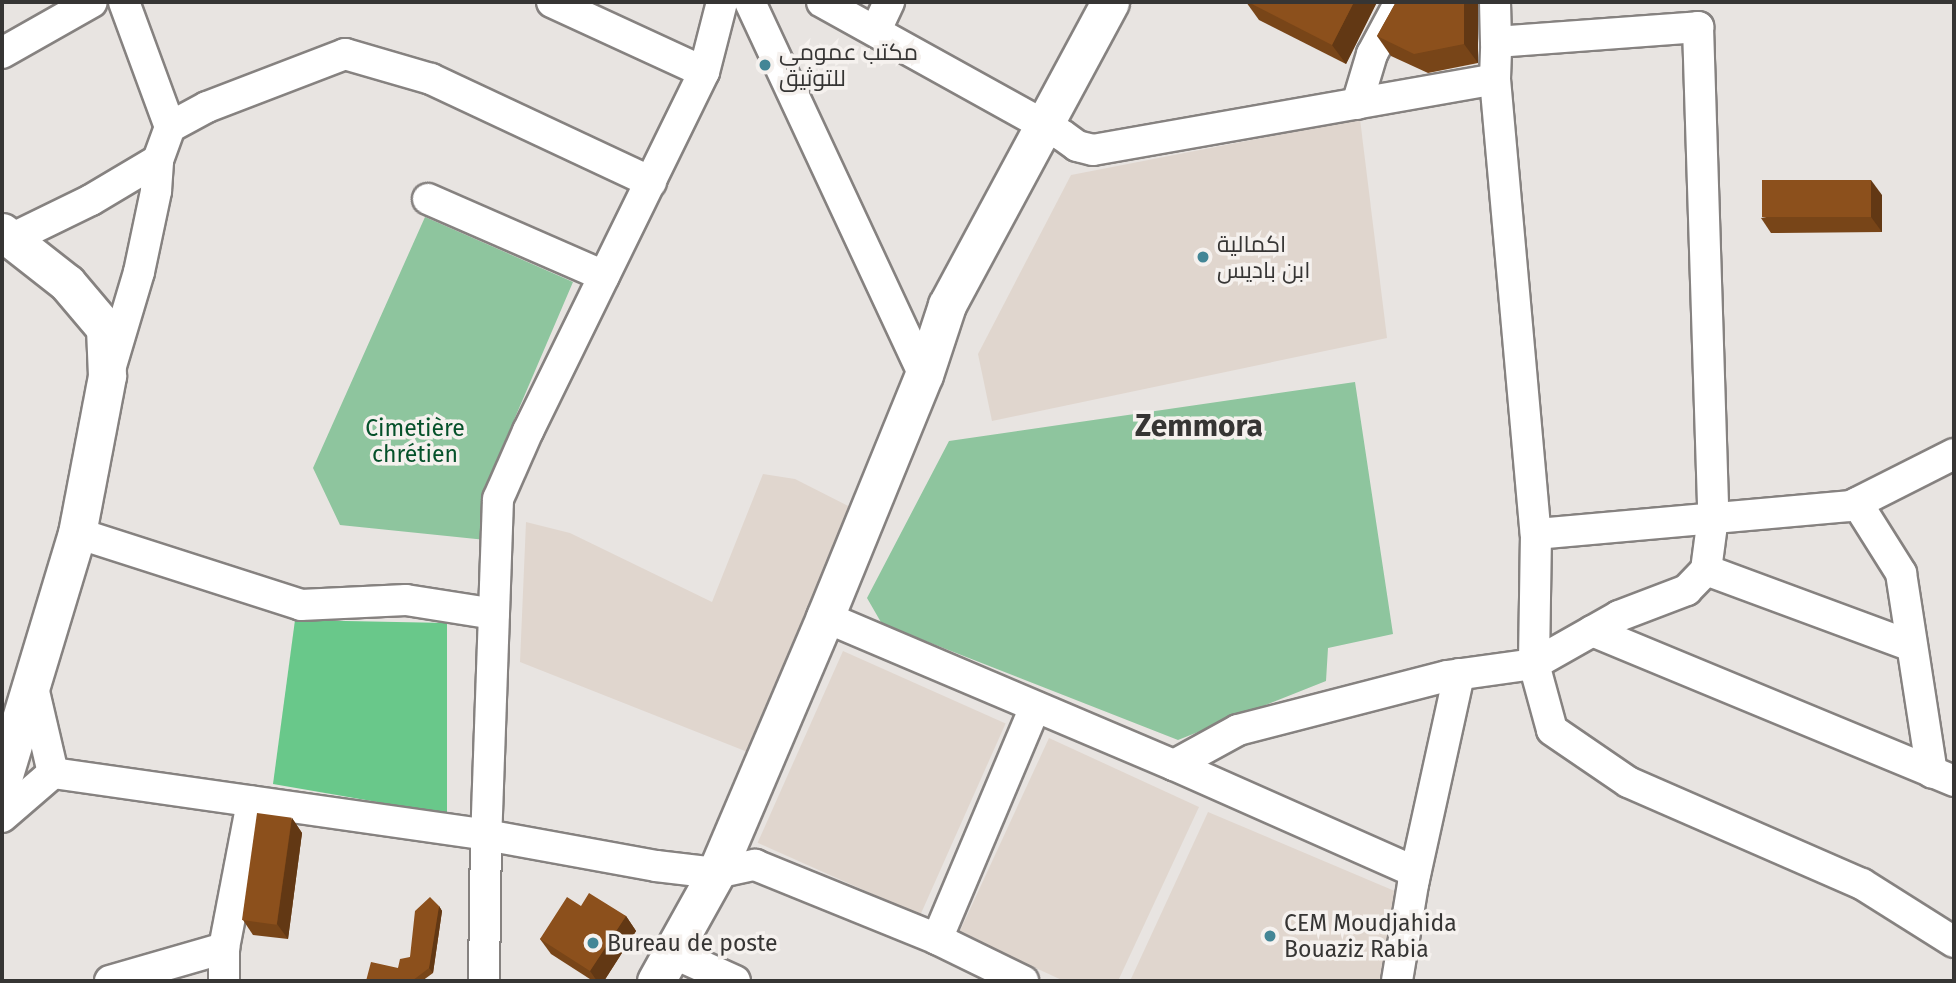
<!DOCTYPE html>
<meta charset="utf-8">
<style>
body{margin:0}
#map{position:relative;width:1956px;height:983px;overflow:hidden;background:#e8e4e1;font-family:"Fira Sans",Cairo,sans-serif}
div>[style]{position:absolute}
.built>*{inset:0;background:#e0d6ce;transform-origin:0 0}
.green>*{inset:0;background:#8ec59e}
.forest>*{inset:0;background:#69c88a}
.roads{filter:drop-shadow(2px 0 #868280) drop-shadow(-2px 0 #868280) drop-shadow(0 2px #868280) drop-shadow(0 -2px #868280)}
.minor>*{height:30px;margin:-15px;padding:0 15px;transform-origin:15px;border-radius:15px;background:#fff}
.major>*{height:37px;margin:-18.5px;padding:0 18.5px;transform-origin:18.5px;border-radius:18.5px;background:#fff}
.wall>*{inset:0;background:#784518}
.shaded-wall>*{inset:0;background:#623814}
.building>*{inset:0;background:#8c501c;transform-origin:0 0}
.dots>*{width:19px;height:19px;translate:-50% -50%;box-sizing:border-box;border:4px solid #f5f1ee;border-radius:50%}
span{translate:-50% -50%;white-space:nowrap;text-align:center;line-height:1.15;-webkit-text-stroke:7px #f5f1ee;paint-order:stroke}
.poi-label{font-size:23px;color:#363534}
.left{translate:0 -50%;text-align:left}
.park-label{font-size:23px;color:#05512a}
.district-label{font-size:30px;color:#363534;font-weight:700}
.frame{position:absolute;inset:0;border:4px solid #363534;pointer-events:none}
</style>
<div id="map">
<div class="built">
<i style="clip-path:polygon(1360px 119px,1387px 338px,992px 421px,978px 354px,1071px 175px)"></i>
<i style="clip-path:polygon(763px 474px,795px 479px,862px 513px,765px 759px,520px 662px,526px 522px,570px 533px,712px 602px)"></i>
<i style="left:843px;top:651px;width:178px;height:210px;rotate:24deg"></i>
<i style="clip-path:polygon(1049px 738px,1199px 807px,1118px 981px,1064px 981px,959px 933px)"></i>
<i style="clip-path:polygon(1208px 812px,1397px 892px,1382px 981px,1130px 981px)"></i>
</div>
<div class="green">
<i style="clip-path:polygon(425px 217px,573px 282px,481px 497px,486px 540px,340px 525px,313px 468px)"></i>
<i style="clip-path:polygon(1355px 382px,1393px 634px,1328px 648px,1326px 681px,1178px 740px,882px 624px,867px 598px,949px 441px)"></i>
</div>
<div class="forest">
<i style="clip-path:polygon(295px 620px,447px 623px,447px 814px,273px 784px)"></i>
</div>
<div class="roads">
<div class="minor">
<i style="left:124px;top:2px;width:133px;rotate:69.8deg"></i>
<i style="left:170px;top:127px;width:42px;rotate:-28.4deg"></i>
<i style="left:207px;top:107px;width:148px;rotate:-21deg"></i>
<i style="left:345px;top:54px;width:90px;rotate:16.2deg"></i>
<i style="left:431px;top:79px;width:243px;rotate:25.1deg"></i>
<i style="left:552px;top:2px;width:167px;rotate:24.7deg"></i>
<i style="left:722px;top:2px;width:72px;rotate:104.4deg"></i>
<i style="left:704px;top:72px;width:400px;rotate:116.1deg"></i>
<i style="left:528px;top:431px;width:74px;rotate:113.8deg"></i>
<i style="left:498px;top:499px;width:336px;rotate:92deg"></i>
<i style="left:486px;top:835px;width:173px;rotate:10.3deg"></i>
<i style="left:656px;top:866px;width:60px;rotate:6.7deg"></i>
<i style="left:716px;top:873px;width:40px;rotate:-12deg"></i>
<i style="left:755px;top:865px;width:196px;rotate:22.1deg"></i>
<i style="left:937px;top:939px;width:96px;rotate:26deg"></i>
<i style="left:750px;top:2px;width:412px;rotate:65deg"></i>
<i style="left:822px;top:2px;width:274px;rotate:29deg"></i>
<i style="left:1062px;top:135px;width:19px;rotate:36deg"></i>
<i style="left:1077px;top:146px;width:16px;rotate:14deg"></i>
<i style="left:1093px;top:150px;width:408px;rotate:-10deg"></i>
<i style="left:1495px;top:79px;width:37px;rotate:-88deg"></i>
<i style="left:1496px;top:42px;width:203px;rotate:-4.2deg"></i>
<i style="left:1698px;top:27px;width:490px;rotate:88.2deg"></i>
<i style="left:1713px;top:517px;width:53px;rotate:97.5deg"></i>
<i style="left:1706px;top:570px;width:28px;rotate:134deg"></i>
<i style="left:1687px;top:590px;width:73px;rotate:159.1deg"></i>
<i style="left:1619px;top:616px;width:98px;rotate:150.5deg"></i>
<i style="left:1534px;top:664px;width:88px;rotate:172.1deg"></i>
<i style="left:1447px;top:676px;width:216px;rotate:165.5deg"></i>
<i style="left:1238px;top:730px;width:73px;rotate:151.3deg"></i>
<i style="left:1174px;top:765px;width:264px;rotate:23.9deg"></i>
<i style="left:1415px;top:872px;width:110px;rotate:99.4deg"></i>
<i style="left:1495px;top:2px;width:40px;rotate:88.6deg"></i>
<i style="left:876px;top:30px;width:31px;rotate:-65deg"></i>
<i style="left:2px;top:53px;width:103px;rotate:-29.5deg"></i>
<i style="left:1495px;top:79px;width:457px;rotate:84.9deg"></i>
<i style="left:1536px;top:534px;width:130px;rotate:90.9deg"></i>
<i style="left:1534px;top:664px;width:68px;rotate:74.7deg"></i>
<i style="left:1552px;top:730px;width:92px;rotate:34.4deg"></i>
<i style="left:1628px;top:782px;width:255px;rotate:23.6deg"></i>
<i style="left:1862px;top:884px;width:109px;rotate:32.2deg"></i>
<i style="left:1357px;top:104px;width:52px;rotate:-73.3deg"></i>
<i style="left:1372px;top:54px;width:59px;rotate:-61.7deg"></i>
<i style="left:428px;top:199px;width:192px;rotate:23.6deg"></i>
<i style="left:11px;top:239px;width:89px;rotate:-26deg"></i>
<i style="left:91px;top:200px;width:78px;rotate:-30.8deg"></i>
<i style="left:111px;top:366px;width:98px;rotate:-73.4deg"></i>
<i style="left:139px;top:272px;width:83px;rotate:-78.1deg"></i>
<i style="left:156px;top:191px;width:31px;rotate:-86deg"></i>
<i style="left:158px;top:160px;width:35px;rotate:-70deg"></i>
<i style="left:1857px;top:503px;width:83px;rotate:57.8deg"></i>
<i style="left:1901px;top:573px;width:202px;rotate:81.2deg"></i>
<i style="left:77px;top:533px;width:235px;rotate:17.8deg"></i>
<i style="left:301px;top:605px;width:105px;rotate:-2.7deg"></i>
<i style="left:406px;top:600px;width:89px;rotate:9deg"></i>
<i style="left:1536px;top:534px;width:316px;rotate:-5.1deg"></i>
<i style="left:1851px;top:506px;width:115px;rotate:-26.8deg"></i>
<i style="left:1706px;top:570px;width:219px;rotate:20.3deg"></i>
<i style="left:825px;top:617px;width:379px;rotate:23deg"></i>
<i style="left:1592px;top:631px;width:392px;rotate:22.5deg"></i>
<i style="left:53px;top:773px;width:437px;rotate:8.1deg"></i>
<i style="left:486px;top:835px;width:146px;rotate:90.8deg"></i>
<i style="left:2px;top:817px;width:67px;rotate:-40.8deg"></i>
<i style="left:53px;top:773px;width:92px;rotate:-103.1deg"></i>
<i style="left:1413px;top:884px;width:215px;rotate:-77.6deg"></i>
<i style="left:937px;top:939px;width:252px;rotate:-67.1deg"></i>
<i style="left:673px;top:953px;width:68px;rotate:24.3deg"></i>
<i style="left:110px;top:981px;width:119px;rotate:-16.1deg"></i>
<i style="left:224px;top:981px;width:33px;rotate:-90deg"></i>
<i style="left:224px;top:948px;width:149px;rotate:-79.1deg"></i>
</div>
<div class="major">
<i style="left:2px;top:232px;width:83px;rotate:38.1deg"></i>
<i style="left:67px;top:283px;width:59px;rotate:49.8deg"></i>
<i style="left:105px;top:328px;width:48px;rotate:87.6deg"></i>
<i style="left:107px;top:376px;width:160px;rotate:100.8deg"></i>
<i style="left:77px;top:533px;width:259px;rotate:106.8deg"></i>
<i style="left:656px;top:981px;width:124px;rotate:-60.9deg"></i>
<i style="left:716px;top:873px;width:278px;rotate:-66.9deg"></i>
<i style="left:825px;top:617px;width:261px;rotate:-67.8deg"></i>
<i style="left:924px;top:375px;width:74px;rotate:-71.8deg"></i>
<i style="left:947px;top:305px;width:344px;rotate:-61.7deg"></i>
</div>
</div>
<div class="wall">
<i style="clip-path:polygon(1246px 2px,1377px 2px,1346px 64px,1259px 20px)"></i>
<i style="clip-path:polygon(1396px 2px,1478px 2px,1478px 63px,1428px 73px,1391px 56px,1377px 36px)"></i>
<i style="clip-path:polygon(1761px 2px,1837px 2px,1762px 3px)"></i>
<i style="clip-path:polygon(1882px 195px,1882px 232px,1771px 233px,1761px 218px)"></i>
<i style="clip-path:polygon(292px 818px,302px 833px,288px 939px,253px 935px,243px 920px)"></i>
<i style="clip-path:polygon(439px 906px,442px 911px,433px 973px,422px 981px,366px 981px,398px 968px,410px 957px)"></i>
<i style="clip-path:polygon(581px 906px,626px 916px,636px 931px,604px 981px,593px 981px,551px 954px,540px 939px)"></i>
</div>
<div class="shaded-wall">
<i style="clip-path:polygon(1354px 2px,1377px 2px,1346px 64px,1332px 45px)"></i>
<i style="clip-path:polygon(1464px 2px,1478px 2px,1478px 63px,1464px 44px)"></i>
<i style="clip-path:polygon(1871px 180px,1882px 195px,1882px 232px,1871px 217px)"></i>
<i style="clip-path:polygon(292px 818px,302px 833px,288px 939px,277px 924px)"></i>
<i style="clip-path:polygon(439px 906px,442px 911px,433px 973px,429px 968px)"></i>
<i style="clip-path:polygon(626px 916px,636px 931px,604px 981px,597px 981px,590px 971px)"></i>
</div>
<div class="building">
<i style="clip-path:polygon(1248px 2px,1354px 2px,1332px 45px)"></i>
<i style="clip-path:polygon(1396px 2px,1464px 2px,1464px 44px,1414px 54px,1377px 36px)"></i>
<i style="left:1871px;top:180px;width:37px;height:109px;rotate:90deg"></i>
<i style="left:257px;top:813px;width:35px;height:108px;rotate:8deg"></i>
<i style="clip-path:polygon(589px 893px,626px 916px,590px 971px,540px 939px,567px 897px,581px 906px)"></i>
<i style="clip-path:polygon(430px 897px,439px 906px,429px 968px,412px 981px,366px 981px,371px 962px,398px 968px,400px 959px,410px 957px,415px 911px)"></i>
</div>
<div class="dots">
<i style="left:765px;top:65px;background:#438696"></i>
<i style="left:1203px;top:257px;background:#438696"></i>
<i style="left:1270px;top:936px;background:#438696"></i>
<i style="left:593px;top:943px;background:#438696"></i>
</div>
<div class="poi-label">
<span class="left" style="left:779px;top:65px">مكتب عمومي<br>للتوثيق</span>
<span class="left" style="left:1217px;top:257px">اكمالية<br>ابن باديس</span>
<span class="left" style="left:1284px;top:936px">CEM Moudjahida<br>Bouaziz Rabia</span>
<span class="left" style="left:607px;top:943px">Bureau de poste</span>
</div>
<div class="park-label">
<span style="left:415px;top:441px">Cimetière<br>chrétien</span>
</div>
<div class="district-label">
<span style="left:1199px;top:426px">Zemmora</span>
</div>
<div class="frame"></div>
</div>
